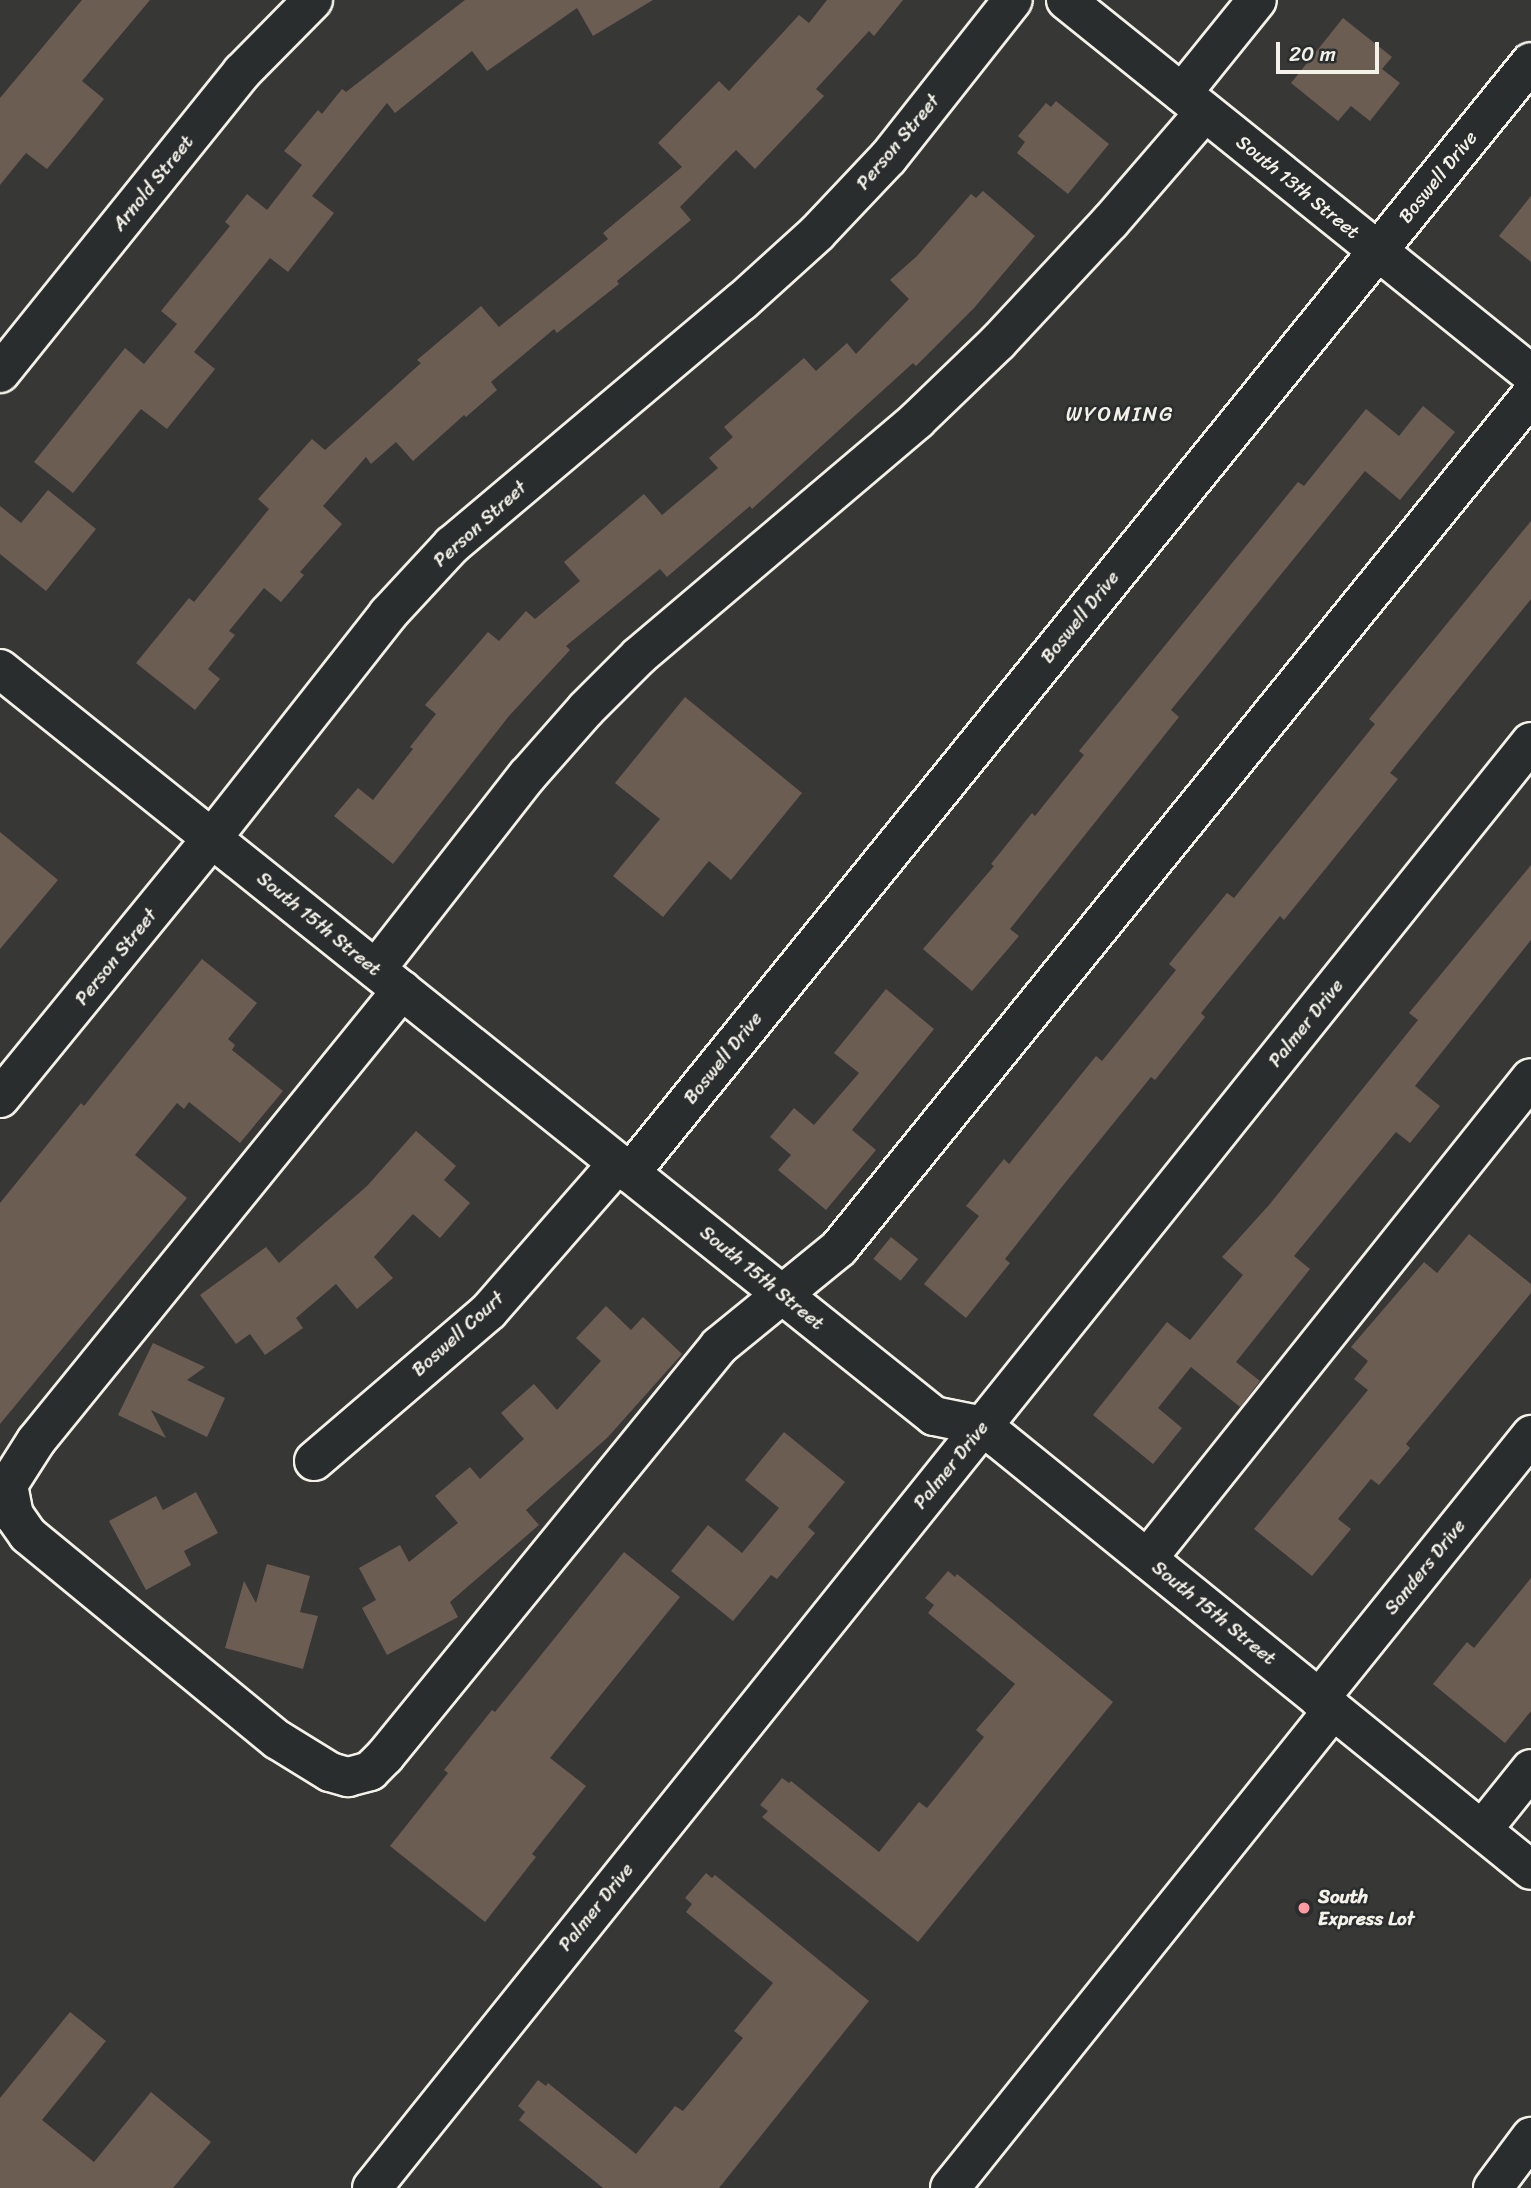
<!DOCTYPE html>
<style>
body{margin:0}
#map{position:relative;width:1531px;height:2188px;overflow:hidden;background:#373735;font-family:Sriracha,sans-serif}
div>[style]{position:absolute}
.building>*{inset:0;background:#6b5d52;transform-origin:0 0}
.roads{filter:drop-shadow(2px 0 #f4f1e8) drop-shadow(-2px 0 #f4f1e8) drop-shadow(0 2px #f4f1e8) drop-shadow(0 -2px #f4f1e8)}
.minor>*{height:38px;margin:-19px;padding:0 19px;transform-origin:19px;border-radius:19px;background:#2a2d2e}
.major>*{height:38px;margin:-19px;padding:0 19px;transform-origin:19px;border-radius:19px;background:#2a2d2e}
.dots>*{width:19px;height:19px;translate:-50% -50%;box-sizing:border-box;border:4px solid #2a2d2e;border-radius:50%}
span{translate:-50% -50%;white-space:nowrap;text-align:center;line-height:1.15;-webkit-text-stroke:5px #2a2d2e;paint-order:stroke}
.street-label{font-size:19px;color:#f4f1e8}
.poi-label{font-size:19px;color:#f4f1e8;font-weight:700}
.left{translate:0 -50%;text-align:left}
.neighbourhood-label{font-size:21px;color:#f4f1e8;letter-spacing:2px}
.scale{position:absolute;left:1276px;top:42px;width:103px;height:32px;box-sizing:border-box;border:4px solid #f4f1e8;border-top:0;padding-left:9px;font-size:21px;line-height:24px;white-space:nowrap;color:#f4f1e8;-webkit-text-stroke:5px #2a2d2e;paint-order:stroke}
</style>
<div id="map">
<div class="building">
<i style="clip-path:polygon(82px 0,150px 0,82px 81px,104px 99px,71px 140px,47px 169px,26px 153px,0 185px,0 98px)"></i>
<i style="clip-path:polygon(465px 0,653px 0,593px 36px,577px 8px,487px 71px,472px 51px,395px 113px,387px 103px,312px 196px,334px 213px,288px 272px,270px 258px,194px 352px,215px 369px,167px 429px,141px 409px,73px 493px,34px 462px,125px 348px,144px 364px,177px 324px,161px 311px,230px 226px,225px 222px,247px 194px,267px 210px,302px 165px,284px 151px,318px 110px,322px 114px,342px 89px,346px 92px)"></i>
<i style="clip-path:polygon(827px 0,903px 0,874px 36px,869px 31px,816px 89px,824px 96px,755px 169px,736px 150px,680px 207px,691px 220px,617px 281px,619px 284px,557px 333px,554px 329px,491px 382px,497px 390px,466px 417px,464px 415px,413px 461px,396px 442px,371px 464px,366px 457px,323px 506px,342px 524px,300px 572px,304px 575px,281px 602px,264px 588px,229px 631px,235px 635px,208px 669px,220px 679px,195px 710px,136px 663px,189px 598px,194px 602px,269px 509px,258px 499px,312px 439px,325px 450px,421px 363px,417px 360px,481px 306px,499px 327px,608px 239px,603px 233px,682px 167px,658px 143px,719px 81px,729px 91px,799px 15px,809px 23px)"></i>
<i style="clip-path:polygon(1343px 18px,1392px 57px,1382px 69px,1400px 83px,1370px 121px,1351px 106px,1338px 121px,1291px 83px)"></i>
<i style="clip-path:polygon(1056px 101px,1109px 144px,1068px 194px,1017px 153px,1025px 142px,1018px 136px,1046px 103px,1051px 107px)"></i>
<i style="clip-path:polygon(983px 191px,1035px 236px,974px 308px,916px 366px,913px 363px,752px 509px,750px 506px,667px 577px,660px 569px,566px 646px,570px 650px,509px 716px,393px 864px,334px 816px,358px 788px,373px 800px,413px 749px,410px 747px,436px 714px,425px 705px,488px 632px,499px 641px,526px 611px,535px 619px,580px 581px,564px 562px,644px 494px,662px 515px,718px 468px,709px 458px,733px 437px,724px 427px,804px 358px,816px 371px,847px 343px,856px 354px,909px 299px,890px 280px,917px 256px,971px 194px,976px 198px)"></i>
<i style="clip-path:polygon(1531px 196px,1531px 262px,1499px 236px)"></i>
<i style="clip-path:polygon(1423px 406px,1455px 432px,1400px 500px,1365px 471px,1171px 710px,1179px 717px,1010px 929px,1019px 936px,972px 991px,923px 949px,994px 866px,991px 864px,1032px 813px,1035px 816px,1084px 755px,1079px 751px,1298px 482px,1304px 486px,1366px 409px,1399px 436px)"></i>
<i style="clip-path:polygon(48px 490px,96px 529px,46px 591px,0 554px,0 506px,21px 523px)"></i>
<i style="clip-path:polygon(1531px 521px,1531px 599px,1390px 773px,1398px 779px,1284px 920px,1280px 916px,1201px 1013px,1205px 1017px,1155px 1080px,1151px 1077px,1065px 1183px,1005px 1259px,1010px 1263px,966px 1318px,924px 1284px,979px 1216px,966px 1206px,1004px 1159px,1009px 1164px,1096px 1056px,1102px 1061px,1176px 970px,1169px 964px,1227px 893px,1234px 898px,1375px 724px,1369px 719px)"></i>
<i style="clip-path:polygon(685px 697px,802px 793px,731px 880px,709px 861px,663px 917px,613px 876px,660px 819px,615px 783px)"></i>
<i style="clip-path:polygon(0 832px,58px 880px,0 949px)"></i>
<i style="clip-path:polygon(1531px 865px,1531px 940px,1415px 1086px,1440px 1106px,1410px 1143px,1396px 1132px,1294px 1256px,1310px 1269px,1236px 1362px,1260px 1381px,1240px 1407px,1191px 1367px,1158px 1408px,1182px 1428px,1153px 1464px,1093px 1415px,1167px 1322px,1190px 1340px,1243px 1275px,1222px 1257px,1269px 1205px,1418px 1020px,1409px 1013px)"></i>
<i style="clip-path:polygon(202px 959px,257px 1003px,228px 1039px,235px 1045px,232px 1050px,283px 1091px,240px 1143px,189px 1102px,184px 1109px,177px 1103px,135px 1155px,187px 1198px,0 1424px,0 1203px,81px 1103px,84px 1106px)"></i>
<i style="clip-path:polygon(886px 989px,934px 1029px,852px 1130px,876px 1150px,826px 1210px,778px 1170px,791px 1155px,770px 1137px,794px 1108px,814px 1125px,859px 1073px,834px 1053px)"></i>
<i style="clip-path:polygon(416px 1131px,456px 1166px,444px 1180px,470px 1203px,440px 1238px,413px 1214px,374px 1257px,393px 1278px,357px 1309px,336px 1284px,296px 1318px,303px 1328px,265px 1355px,250px 1334px,236px 1344px,200px 1295px,266px 1247px,279px 1263px,367px 1186px)"></i>
<i style="clip-path:polygon(1469px 1234px,1531px 1284px,1531px 1293px,1406px 1444px,1410px 1448px,1379px 1485px,1371px 1479px,1338px 1519px,1351px 1529px,1312px 1576px,1254px 1529px,1368px 1390px,1354px 1379px,1368px 1361px,1351px 1347px,1424px 1262px,1437px 1273px)"></i>
<i style="left:891px;top:1237px;width:35px;height:28px;rotate:39deg"></i>
<i style="clip-path:polygon(606px 1306px,631px 1330px,643px 1317px,682px 1354px,608px 1437px,526px 1510px,539px 1525px,450px 1602px,458px 1617px,387px 1655px,362px 1608px,376px 1600px,359px 1568px,400px 1545px,409px 1562px,458px 1523px,435px 1496px,470px 1467px,480px 1479px,524px 1439px,501px 1413px,534px 1384px,557px 1410px,601px 1361px,576px 1338px)"></i>
<i style="clip-path:polygon(153px 1343px,205px 1367px,187px 1380px,225px 1398px,207px 1437px,151px 1410px,166px 1438px,118px 1415px)"></i>
<i style="clip-path:polygon(784px 1432px,845px 1482px,808px 1527px,815px 1533px,777px 1579px,771px 1575px,733px 1621px,671px 1571px,708px 1525px,742px 1553px,779px 1508px,745px 1480px)"></i>
<i style="clip-path:polygon(196px 1492px,218px 1533px,184px 1551px,191px 1565px,146px 1590px,109px 1521px,156px 1496px,163px 1510px)"></i>
<i style="clip-path:polygon(624px 1552px,680px 1597px,550px 1758px,586px 1786px,532px 1854px,536px 1857px,485px 1922px,390px 1846px,448px 1773px,444px 1770px,492px 1710px,495px 1712px)"></i>
<i style="clip-path:polygon(267px 1564px,310px 1576px,300px 1612px,318px 1616px,303px 1669px,225px 1648px,244px 1581px,256px 1603px)"></i>
<i style="clip-path:polygon(948px 1571px,955px 1577px,957px 1574px,1113px 1702px,918px 1942px,762px 1817px,768px 1811px,760px 1805px,782px 1778px,789px 1783px,791px 1781px,879px 1852px,919px 1802px,927px 1808px,984px 1737px,976px 1730px,1015px 1684px,928px 1613px,934px 1605px,925px 1598px)"></i>
<i style="clip-path:polygon(1531px 1578px,1531px 1711px,1505px 1743px,1433px 1684px,1467px 1642px,1474px 1648px)"></i>
<i style="clip-path:polygon(706px 1873px,712px 1878px,715px 1875px,869px 2001px,719px 2188px,603px 2188px,519px 2120px,525px 2112px,518px 2106px,538px 2080px,546px 2086px,548px 2083px,636px 2154px,675px 2106px,683px 2111px,743px 2038px,734px 2031px,773px 1983px,686px 1912px,692px 1904px,685px 1898px)"></i>
<i style="clip-path:polygon(70px 2012px,106px 2041px,42px 2120px,94px 2162px,151px 2092px,211px 2142px,173px 2188px,0 2188px,0 2098px)"></i>
</div>
<div class="roads">
<div class="minor">
<i style="left:1066px;top:0;width:597px;rotate:38.81deg"></i>
<i style="left:1182px;top:93px;width:119px;rotate:-51.1deg"></i>
<i style="left:0;top:373px;width:386px;rotate:-51.2deg"></i>
<i style="left:242px;top:72px;width:101px;rotate:-45.4deg"></i>
<i style="left:376px;top:969px;width:245px;rotate:-52deg"></i>
<i style="left:527px;top:776px;width:89px;rotate:-48.6deg"></i>
<i style="left:586px;top:709px;width:75px;rotate:-45deg"></i>
<i style="left:639px;top:656px;width:365px;rotate:-40.3deg"></i>
<i style="left:917px;top:420px;width:112px;rotate:-43.9deg"></i>
<i style="left:998px;top:342px;width:164px;rotate:-47deg"></i>
<i style="left:1110px;top:222px;width:145px;rotate:-49.2deg"></i>
<i style="left:402px;top:990px;width:581px;rotate:129.06deg"></i>
<i style="left:36px;top:1441px;width:52px;rotate:122.5deg"></i>
<i style="left:8px;top:1485px;width:31px;rotate:79deg"></i>
<i style="left:14px;top:1515px;width:24px;rotate:55deg"></i>
<i style="left:28px;top:1535px;width:323px;rotate:39.4deg"></i>
<i style="left:278px;top:1740px;width:61px;rotate:31.6deg"></i>
<i style="left:330px;top:1772px;width:19px;rotate:16deg"></i>
<i style="left:348px;top:1777px;width:23px;rotate:-15deg"></i>
<i style="left:370px;top:1771px;width:21px;rotate:-45deg"></i>
<i style="left:385px;top:1756px;width:529px;rotate:-50.83deg"></i>
<i style="left:719px;top:1346px;width:155px;rotate:-39.2deg"></i>
<i style="left:839px;top:1248px;width:1098px;rotate:-50.95deg"></i>
<i style="left:0;top:1098px;width:335px;rotate:-50.8deg"></i>
<i style="left:212px;top:838px;width:285px;rotate:-51.8deg"></i>
<i style="left:388px;top:614px;width:94px;rotate:-47.2deg"></i>
<i style="left:452px;top:545px;width:378px;rotate:-40.1deg"></i>
<i style="left:741px;top:302px;width:103px;rotate:-42.2deg"></i>
<i style="left:817px;top:233px;width:103px;rotate:-46.6deg"></i>
<i style="left:888px;top:158px;width:201px;rotate:-51.7deg"></i>
<i style="left:630px;top:1173px;width:1430px;rotate:-50.96deg"></i>
<i style="left:314px;top:1461px;width:230px;rotate:-40.6deg"></i>
<i style="left:489px;top:1311px;width:196px;rotate:-48.9deg"></i>
<i style="left:1147px;top:1559px;width:615px;rotate:-51.4deg"></i>
<i style="left:1319px;top:1699px;width:339px;rotate:-51.2deg"></i>
<i style="left:1482px;top:1830px;width:78px;rotate:-51.2deg"></i>
<i style="left:372px;top:2188px;width:1853px;rotate:-51.29deg"></i>
<i style="left:950px;top:2188px;width:613px;rotate:-51.3deg"></i>
<i style="left:1493px;top:2188px;width:64px;rotate:-53.3deg"></i>
</div>
<div class="major">
<i style="left:0;top:669px;width:1196px;rotate:38.65deg"></i>
<i style="left:934px;top:1416px;width:50px;rotate:11.5deg"></i>
<i style="left:983px;top:1426px;width:705px;rotate:39.02deg"></i>
</div>
</div>
<div class="dots">
<i style="left:1304px;top:1908px;background:#ff9aa2"></i>
</div>
<div class="street-label">
<span style="left:898px;top:142px;rotate:-50deg">Person Street</span>
<span style="left:1438px;top:177px;rotate:-51deg">Boswell Drive</span>
<span style="left:153px;top:183px;rotate:-51deg">Arnold Street</span>
<span style="left:1298px;top:187px;rotate:39deg">South 13th Street</span>
<span style="left:480px;top:524px;rotate:-42deg">Person Street</span>
<span style="left:1080px;top:617px;rotate:-51deg">Boswell Drive</span>
<span style="left:319px;top:924px;rotate:39deg">South 15th Street</span>
<span style="left:116px;top:957px;rotate:-51deg">Person Street</span>
<span style="left:1306px;top:1023px;rotate:-51deg">Palmer Drive</span>
<span style="left:723px;top:1058px;rotate:-51deg">Boswell Drive</span>
<span style="left:762px;top:1278px;rotate:39deg">South 15th Street</span>
<span style="left:458px;top:1334px;rotate:-42deg">Boswell Court</span>
<span style="left:951px;top:1465px;rotate:-51deg">Palmer Drive</span>
<span style="left:1425px;top:1567px;rotate:-51deg">Sanders Drive</span>
<span style="left:1214px;top:1613px;rotate:39deg">South 15th Street</span>
<span style="left:596px;top:1907px;rotate:-51deg">Palmer Drive</span>
</div>
<div class="poi-label">
<span class="left" style="left:1318px;top:1908px">South<br>Express Lot</span>
</div>
<div class="neighbourhood-label">
<span style="left:1120px;top:414px">WYOMING</span>
</div>
<div class="scale">20 m</div>
</div>
